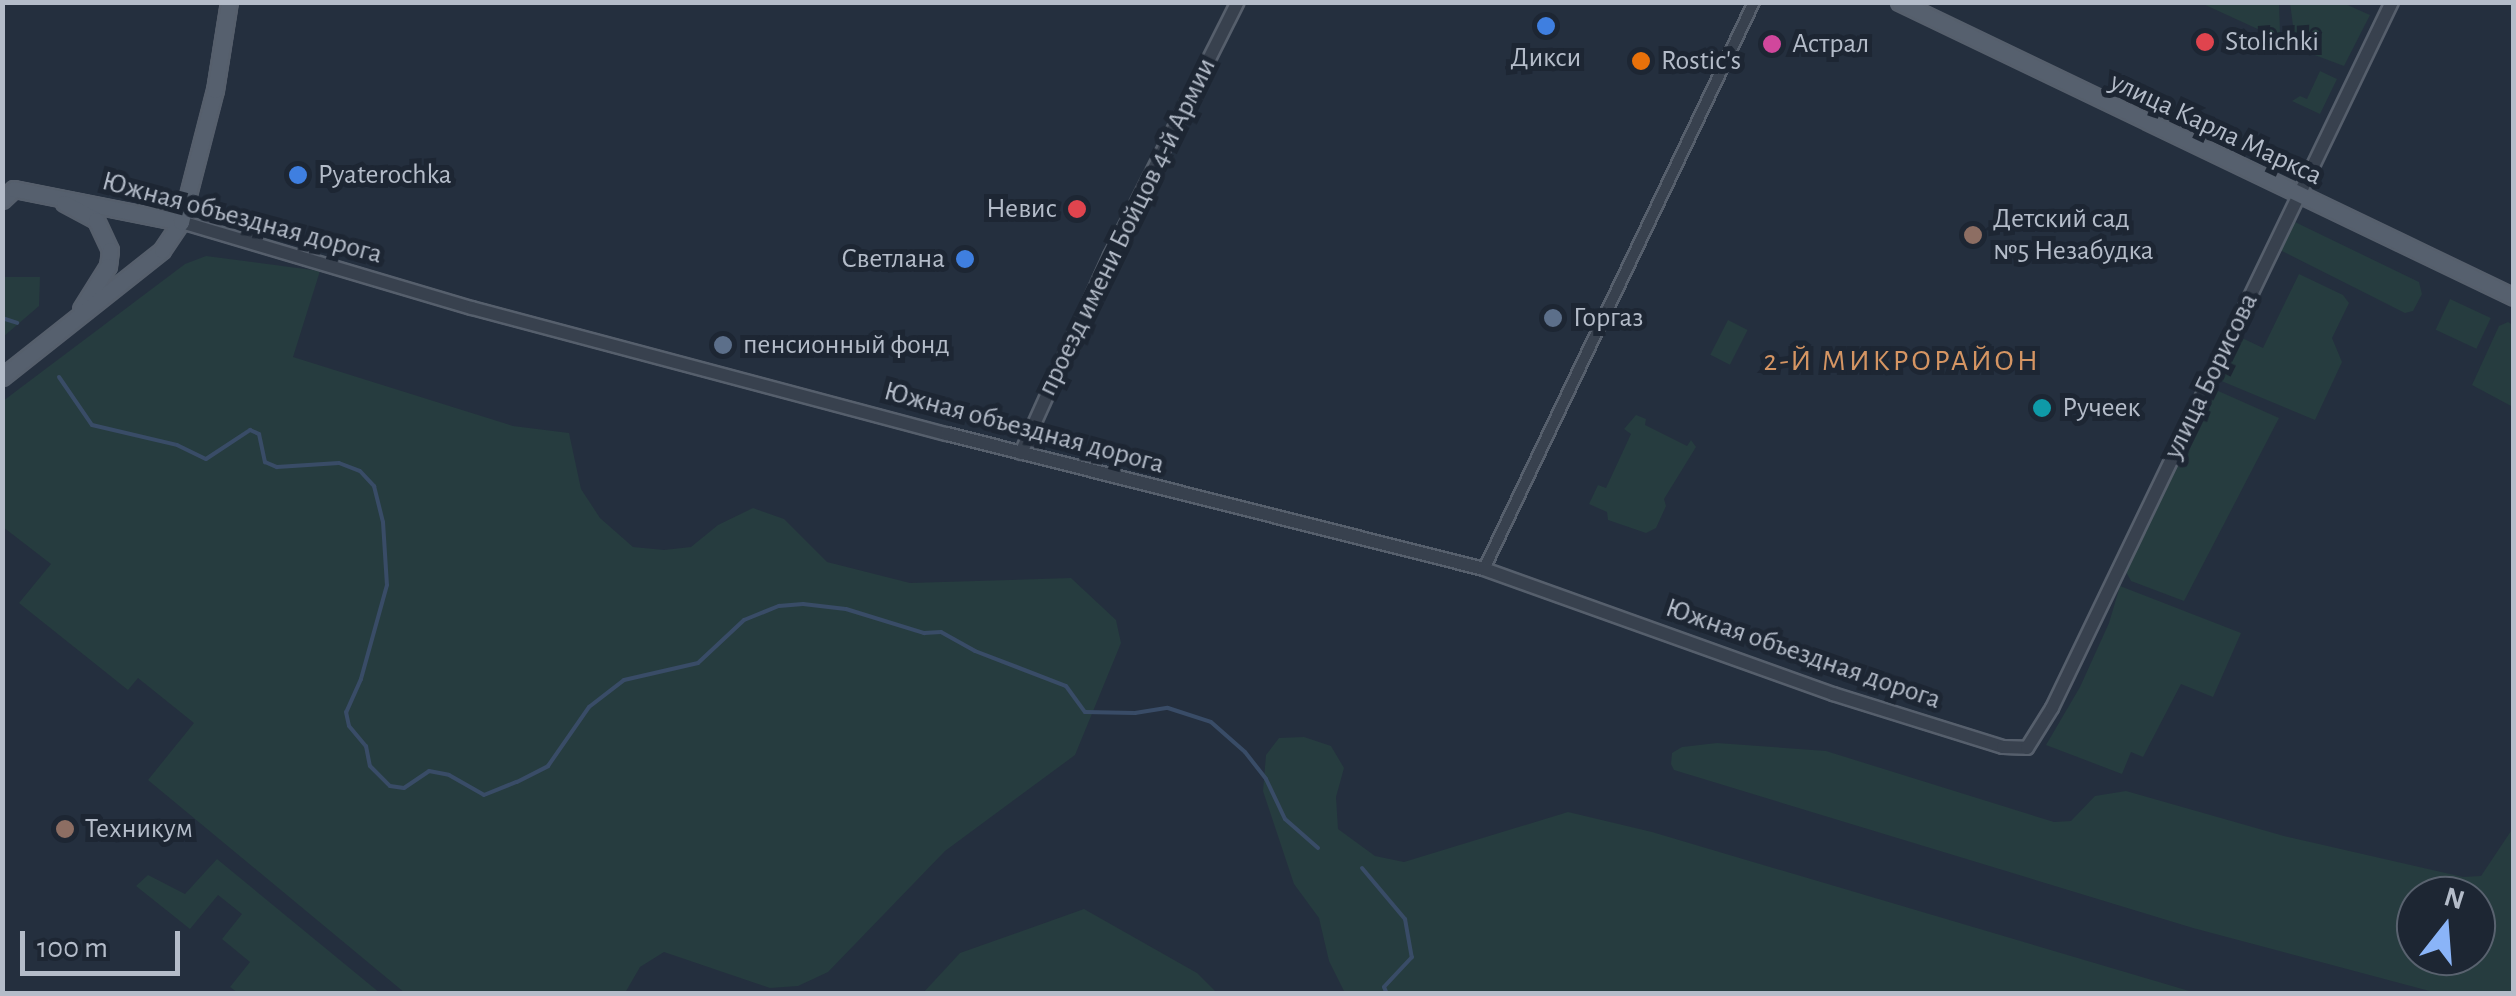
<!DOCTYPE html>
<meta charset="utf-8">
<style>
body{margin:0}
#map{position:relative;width:2516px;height:996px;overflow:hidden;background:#242f3e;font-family:"Alegreya Sans",sans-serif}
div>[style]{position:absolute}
.green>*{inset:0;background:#263c3f;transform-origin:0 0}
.stream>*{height:4px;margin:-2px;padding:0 2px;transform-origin:2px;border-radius:2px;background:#394c67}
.roads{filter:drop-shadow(2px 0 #565f6c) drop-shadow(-2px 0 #565f6c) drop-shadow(0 2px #565f6c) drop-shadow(0 -2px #565f6c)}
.minor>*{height:10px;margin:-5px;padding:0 5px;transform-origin:5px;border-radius:5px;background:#38414e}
.tertiary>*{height:12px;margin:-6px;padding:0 6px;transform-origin:6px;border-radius:6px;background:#38414e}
.primary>*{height:15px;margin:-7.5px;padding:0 7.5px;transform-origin:7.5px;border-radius:7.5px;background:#56606e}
.dots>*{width:28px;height:28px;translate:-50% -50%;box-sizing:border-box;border:5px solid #1d2633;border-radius:50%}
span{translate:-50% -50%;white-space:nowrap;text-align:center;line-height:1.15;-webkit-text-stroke:10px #1d2633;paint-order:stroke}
.poi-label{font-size:28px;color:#b4bcc9}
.left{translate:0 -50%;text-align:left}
.right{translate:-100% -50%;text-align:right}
.street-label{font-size:28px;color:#b4bcc9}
.neighbourhood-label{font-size:30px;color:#d59563;letter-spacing:2.5px}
.frame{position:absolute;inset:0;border:5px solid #b4bcc9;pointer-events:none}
.north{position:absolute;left:2396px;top:876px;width:100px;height:100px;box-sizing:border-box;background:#1d2633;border:2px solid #59626f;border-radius:50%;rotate:17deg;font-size:28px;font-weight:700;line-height:40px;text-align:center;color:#b4bcc9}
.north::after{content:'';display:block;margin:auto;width:35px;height:45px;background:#8ab4f8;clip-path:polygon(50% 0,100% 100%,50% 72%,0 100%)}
.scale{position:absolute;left:20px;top:931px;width:160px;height:45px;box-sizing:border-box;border:5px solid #b4bcc9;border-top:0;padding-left:12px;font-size:30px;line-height:35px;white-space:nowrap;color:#b4bcc9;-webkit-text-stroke:8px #1d2633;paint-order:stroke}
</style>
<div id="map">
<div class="green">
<i style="clip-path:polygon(2201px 3px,2279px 3px,2280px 33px,2275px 37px)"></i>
<i style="clip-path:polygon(2290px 3px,2343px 3px,2370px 15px,2344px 66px,2296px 48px)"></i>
<i style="clip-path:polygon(2320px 71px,2337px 79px,2320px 114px,2292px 101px,2300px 96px,2307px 99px)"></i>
<i style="clip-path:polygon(2295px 222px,2419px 282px,2422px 294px,2413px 311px,2405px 313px,2280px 250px)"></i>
<i style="clip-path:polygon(206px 256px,320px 271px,293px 357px,513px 426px,569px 433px,581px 489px,600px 518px,633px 547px,664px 550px,691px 547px,718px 525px,753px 508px,784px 519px,827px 562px,910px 583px,1071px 578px,1116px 620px,1121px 643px,1075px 755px,945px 851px,828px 972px,798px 986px,770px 988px,664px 952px,640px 967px,625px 993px,405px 993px,148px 780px,194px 723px,138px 678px,128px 690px,19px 603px,51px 564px,3px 527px,3px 401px,185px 264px)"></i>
<i style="clip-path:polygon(2299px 274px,2343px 295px,2349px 303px,2332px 338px,2342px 362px,2315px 420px,2219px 380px,2240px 337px,2263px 348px)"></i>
<i style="clip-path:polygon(3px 277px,40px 277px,39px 306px,3px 337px)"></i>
<i style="left:2450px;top:299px;width:45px;height:34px;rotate:25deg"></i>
<i style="left:1728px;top:320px;width:22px;height:39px;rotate:27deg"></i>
<i style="clip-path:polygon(2508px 322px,2513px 325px,2513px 407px,2472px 385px,2499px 326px)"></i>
<i style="clip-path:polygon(2216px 390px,2279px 418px,2184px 601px,2131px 581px,2125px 570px,2208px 397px)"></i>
<i style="clip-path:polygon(1636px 415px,1646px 419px,1645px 425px,1687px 446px,1691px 440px,1696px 447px,1664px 499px,1666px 506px,1656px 528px,1646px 533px,1608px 520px,1607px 512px,1589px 504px,1598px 485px,1606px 488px,1631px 434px,1624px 429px)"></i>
<i style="clip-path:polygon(2120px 586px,2241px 633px,2213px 697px,2181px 684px,2143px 757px,2131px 752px,2122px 774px,2046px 745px,2080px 687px,2109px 623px)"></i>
<i style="clip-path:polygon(1304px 737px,1331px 746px,1344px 768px,1336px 797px,1338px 829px,1375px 856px,1404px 862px,1568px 812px,1652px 832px,2196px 993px,1345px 993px,1329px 961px,1319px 918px,1294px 884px,1263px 791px,1266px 755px,1279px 738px)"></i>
<i style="clip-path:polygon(evenodd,1717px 743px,1826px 751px,2054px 822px,2071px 821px,2095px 796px,2126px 791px,2284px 836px,2463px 877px,2481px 876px,2513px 828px,2513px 993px,2437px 993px,2193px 928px,1674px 770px,1671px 764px,1672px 753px,1682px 747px,1717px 743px,2416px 896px,2476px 896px,2476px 956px,2416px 956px,2416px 896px)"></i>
<i style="clip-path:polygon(217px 859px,380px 993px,238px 993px,230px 987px,250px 962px,222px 939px,242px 914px,218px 895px,190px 929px,136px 886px,148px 875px,185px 894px)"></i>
<i style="clip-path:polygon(1084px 909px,1197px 973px,1217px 993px,923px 993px,960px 953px)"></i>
</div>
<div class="stream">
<i style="left:2px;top:318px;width:16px;rotate:18deg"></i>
<i style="left:59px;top:377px;width:58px;rotate:55.5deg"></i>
<i style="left:92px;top:425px;width:87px;rotate:13.2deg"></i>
<i style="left:177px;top:445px;width:32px;rotate:26deg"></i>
<i style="left:206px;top:459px;width:53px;rotate:-33.4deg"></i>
<i style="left:250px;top:430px;width:10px;rotate:24deg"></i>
<i style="left:259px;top:434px;width:29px;rotate:78deg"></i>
<i style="left:265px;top:462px;width:13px;rotate:23deg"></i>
<i style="left:277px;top:467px;width:62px;rotate:-3.7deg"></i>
<i style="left:339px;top:463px;width:22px;rotate:21deg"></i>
<i style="left:360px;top:471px;width:21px;rotate:47deg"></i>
<i style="left:374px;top:486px;width:37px;rotate:76deg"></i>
<i style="left:383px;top:522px;width:63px;rotate:86.4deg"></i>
<i style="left:387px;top:585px;width:98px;rotate:105.5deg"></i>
<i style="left:361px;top:679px;width:36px;rotate:114deg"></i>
<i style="left:346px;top:712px;width:14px;rotate:78deg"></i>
<i style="left:349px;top:726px;width:26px;rotate:50deg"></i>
<i style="left:366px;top:746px;width:20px;rotate:79deg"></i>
<i style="left:370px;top:766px;width:28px;rotate:45deg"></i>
<i style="left:390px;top:786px;width:14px;rotate:8deg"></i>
<i style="left:404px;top:788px;width:30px;rotate:-34deg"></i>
<i style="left:429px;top:771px;width:20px;rotate:11deg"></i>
<i style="left:449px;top:775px;width:40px;rotate:29.7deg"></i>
<i style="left:484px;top:795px;width:35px;rotate:-22deg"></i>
<i style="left:517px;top:782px;width:35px;rotate:-27deg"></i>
<i style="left:548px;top:766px;width:72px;rotate:-55.2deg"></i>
<i style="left:589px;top:707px;width:44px;rotate:-37.6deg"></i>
<i style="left:624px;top:680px;width:76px;rotate:-12.9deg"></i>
<i style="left:698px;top:663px;width:63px;rotate:-43.1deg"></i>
<i style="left:744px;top:620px;width:38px;rotate:-22deg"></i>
<i style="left:779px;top:606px;width:24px;rotate:-5deg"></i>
<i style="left:803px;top:604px;width:43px;rotate:6.6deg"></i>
<i style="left:846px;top:609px;width:82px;rotate:17.1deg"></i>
<i style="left:924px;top:633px;width:17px;rotate:-3deg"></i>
<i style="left:941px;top:632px;width:39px;rotate:29deg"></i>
<i style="left:975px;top:651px;width:97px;rotate:21deg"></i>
<i style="left:1066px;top:686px;width:32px;rotate:54deg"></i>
<i style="left:1085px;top:712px;width:50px;rotate:1.1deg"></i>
<i style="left:1135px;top:713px;width:33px;rotate:-9deg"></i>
<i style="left:1168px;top:708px;width:45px;rotate:18deg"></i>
<i style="left:1211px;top:722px;width:45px;rotate:41.4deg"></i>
<i style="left:1245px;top:752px;width:34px;rotate:52deg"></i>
<i style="left:1266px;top:779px;width:44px;rotate:64.6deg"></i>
<i style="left:1285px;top:819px;width:44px;rotate:41.3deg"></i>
<i style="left:1362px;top:868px;width:67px;rotate:49.9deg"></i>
<i style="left:1405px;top:919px;width:39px;rotate:80deg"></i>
<i style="left:1412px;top:957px;width:41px;rotate:133deg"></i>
<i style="left:1384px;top:987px;width:8px;rotate:67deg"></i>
</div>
<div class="roads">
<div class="minor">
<i style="left:1484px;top:569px;width:628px;rotate:-64.54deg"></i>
</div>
<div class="tertiary">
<i style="left:181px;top:222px;width:303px;rotate:16.5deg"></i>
<i style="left:472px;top:308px;width:491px;rotate:14.9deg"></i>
<i style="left:947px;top:434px;width:554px;rotate:14.11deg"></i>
<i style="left:1484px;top:569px;width:371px;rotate:19.7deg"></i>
<i style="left:1833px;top:694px;width:178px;rotate:17.3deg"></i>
<i style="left:2003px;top:747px;width:24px;rotate:2deg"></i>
<i style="left:2027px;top:748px;width:47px;rotate:-58deg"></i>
<i style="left:2052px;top:708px;width:784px;rotate:-64.29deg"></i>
<i style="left:1021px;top:453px;width:216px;rotate:-65.7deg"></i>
<i style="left:1110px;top:256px;width:284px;rotate:-63.3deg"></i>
</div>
<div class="primary">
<i style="left:1899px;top:2px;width:682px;rotate:25.63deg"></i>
<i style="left:2px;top:200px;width:16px;rotate:-43deg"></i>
<i style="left:14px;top:189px;width:170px;rotate:11.2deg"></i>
<i style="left:64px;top:203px;width:36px;rotate:28deg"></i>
<i style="left:96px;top:220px;width:33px;rotate:65deg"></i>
<i style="left:110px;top:250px;width:16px;rotate:97deg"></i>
<i style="left:108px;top:266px;width:51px;rotate:122.1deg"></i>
<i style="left:2px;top:377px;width:204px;rotate:-38.4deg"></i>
<i style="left:162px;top:250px;width:34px;rotate:-56deg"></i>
<i style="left:181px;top:222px;width:136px;rotate:-75.6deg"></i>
<i style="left:215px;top:90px;width:89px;rotate:-81deg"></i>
</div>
</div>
<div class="dots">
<i style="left:1546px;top:26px;background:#3f7fe0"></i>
<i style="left:2205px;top:42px;background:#e0444e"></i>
<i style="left:1772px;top:44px;background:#d1479c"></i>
<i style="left:1641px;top:61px;background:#e8710a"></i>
<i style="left:298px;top:175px;background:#3f7fe0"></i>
<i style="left:1077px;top:209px;background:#e0444e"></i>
<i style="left:1973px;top:235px;background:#8d6e63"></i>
<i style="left:965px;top:259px;background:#3f7fe0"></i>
<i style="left:1553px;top:318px;background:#5c6f8a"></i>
<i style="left:723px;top:345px;background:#5c6f8a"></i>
<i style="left:2042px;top:408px;background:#0f9aa8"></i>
<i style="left:65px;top:829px;background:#8d6e63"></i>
</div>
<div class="poi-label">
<span class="left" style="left:2225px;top:42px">Stolichki</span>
<span class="left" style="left:1792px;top:44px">Астрал</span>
<span style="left:1546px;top:58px">Дикси</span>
<span class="left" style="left:1661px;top:61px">Rostic's</span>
<span class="left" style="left:318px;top:175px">Pyaterochka</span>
<span class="right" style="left:1057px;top:209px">Невис</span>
<span class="left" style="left:1993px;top:235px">Детский сад<br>№5 Незабудка</span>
<span class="right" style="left:945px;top:259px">Светлана</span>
<span class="left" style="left:1573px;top:318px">Горгаз</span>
<span class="left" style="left:743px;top:345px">пенсионный фонд</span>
<span class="left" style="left:2062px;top:408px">Ручеек</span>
<span class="left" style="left:85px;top:829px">Техникум</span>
</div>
<div class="street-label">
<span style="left:2216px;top:129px;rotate:25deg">улица Карла Маркса</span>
<span style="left:242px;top:218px;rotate:15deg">Южная объездная дорога</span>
<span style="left:1127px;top:227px;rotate:-64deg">проезд имени Бойцов 4-й Армии</span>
<span style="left:2211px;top:376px;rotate:-64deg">улица Борисова</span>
<span style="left:1024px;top:428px;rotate:15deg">Южная объездная дорога</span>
<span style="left:1803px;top:654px;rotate:19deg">Южная объездная дорога</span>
</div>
<div class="neighbourhood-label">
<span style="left:1902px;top:361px">2-Й МИКРОРАЙОН</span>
</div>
<div class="frame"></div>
<div class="north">N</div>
<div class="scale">100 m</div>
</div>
